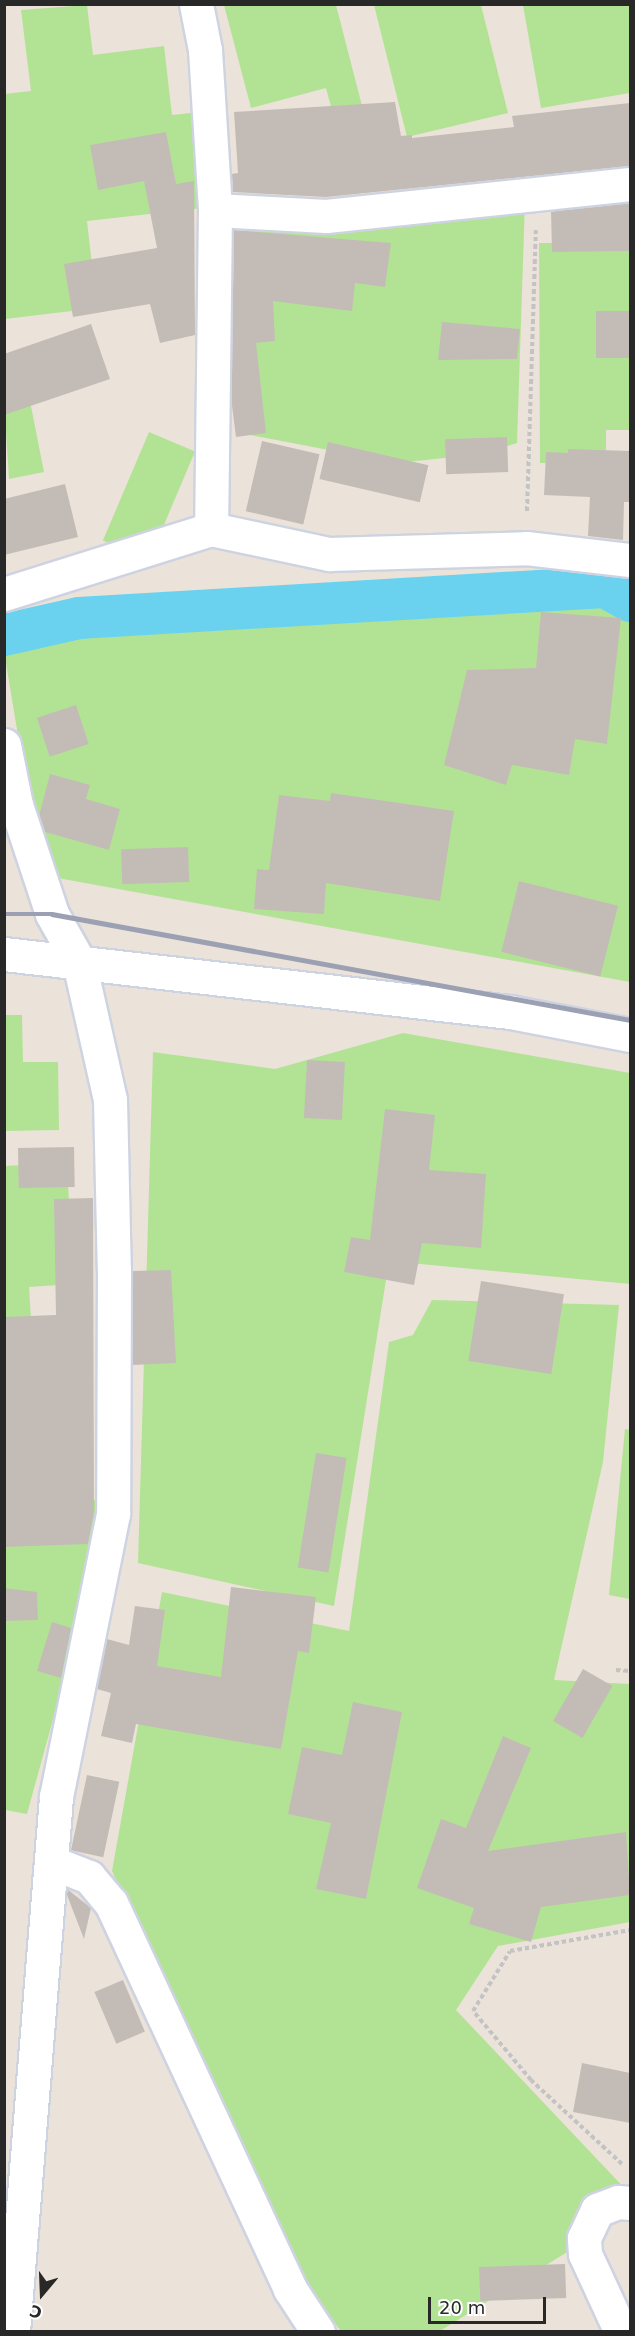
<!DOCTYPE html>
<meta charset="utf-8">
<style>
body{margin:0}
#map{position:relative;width:635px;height:2336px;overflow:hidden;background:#ebe2d9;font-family:"DejaVu Sans",sans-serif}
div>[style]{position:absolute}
.green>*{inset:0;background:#b2e394;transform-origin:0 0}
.canal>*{height:42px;margin:-21px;padding:0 21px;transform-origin:21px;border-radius:21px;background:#6ad2ef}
.building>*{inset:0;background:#c3bcb6;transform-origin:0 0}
.path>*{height:4px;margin-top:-2px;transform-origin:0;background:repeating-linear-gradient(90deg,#c3c3c3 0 4.5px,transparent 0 7.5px)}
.roads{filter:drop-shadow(2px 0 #ced3e1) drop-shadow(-2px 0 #ced3e1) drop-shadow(0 2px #ced3e1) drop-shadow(0 -2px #ced3e1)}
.minor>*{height:33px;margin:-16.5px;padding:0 16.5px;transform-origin:16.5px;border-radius:16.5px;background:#fff}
.rail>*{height:4.5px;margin:-2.25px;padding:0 2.25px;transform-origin:2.25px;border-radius:2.25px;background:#9ca0b3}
span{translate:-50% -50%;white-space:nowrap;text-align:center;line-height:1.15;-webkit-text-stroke:4.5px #fff;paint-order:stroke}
.frame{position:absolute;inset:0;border:6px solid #282828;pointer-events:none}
.north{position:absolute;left:12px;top:2264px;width:60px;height:60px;-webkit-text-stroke:4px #fff;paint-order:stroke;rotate:199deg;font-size:16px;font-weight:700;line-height:24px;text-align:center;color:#282828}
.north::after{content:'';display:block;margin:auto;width:21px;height:27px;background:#282828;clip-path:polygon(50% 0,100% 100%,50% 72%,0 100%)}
.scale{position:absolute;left:428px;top:2297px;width:118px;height:27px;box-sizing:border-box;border:3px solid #282828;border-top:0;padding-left:8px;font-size:18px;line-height:21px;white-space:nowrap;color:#282828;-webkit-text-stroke:4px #fff;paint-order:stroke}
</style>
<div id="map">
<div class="green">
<i style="clip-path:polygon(87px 5px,93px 55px,164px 46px,172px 115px,200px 112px,211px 207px,87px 221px,97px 308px,5px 319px,4px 94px,31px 91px,21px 10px)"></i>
<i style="clip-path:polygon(224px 5px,336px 5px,368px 129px,339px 137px,326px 88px,251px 108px)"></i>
<i style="clip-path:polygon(374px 5px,481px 5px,508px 113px,407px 137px)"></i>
<i style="clip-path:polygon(523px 5px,630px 5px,630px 93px,541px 108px)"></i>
<i style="clip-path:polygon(525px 201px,517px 443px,482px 454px,397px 463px,250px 435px,252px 226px)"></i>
<i style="clip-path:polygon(539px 243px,630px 243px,630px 430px,606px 430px,606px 463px,540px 463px)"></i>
<i style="clip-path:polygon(29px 396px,44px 472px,9px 479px,4px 400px)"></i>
<i style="left:149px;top:432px;width:50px;height:118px;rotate:23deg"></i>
<i style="clip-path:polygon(607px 599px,630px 610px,630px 982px,41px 875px,4px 651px,75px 631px,409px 612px,522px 600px)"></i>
<i style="clip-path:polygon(5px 1015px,22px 1015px,23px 1062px,58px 1062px,59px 1130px,5px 1131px)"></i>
<i style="clip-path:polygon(403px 1033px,630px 1073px,630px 1284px,389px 1261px,334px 1606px,138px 1563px,153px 1052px,275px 1069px)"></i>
<i style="clip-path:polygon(67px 1163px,73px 1284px,29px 1287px,32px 1336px,5px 1337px,4px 1166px)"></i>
<i style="clip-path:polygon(432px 1300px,619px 1305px,603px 1462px,554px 1680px,630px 1684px,630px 1922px,498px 1946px,456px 2010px,630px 2194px,630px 2213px,440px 2331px,340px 2330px,276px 2240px,112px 1871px,162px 1592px,349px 1631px,389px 1342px,413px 1335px)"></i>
<i style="clip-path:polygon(625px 1429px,630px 1430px,630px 1599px,609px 1595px)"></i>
<i style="clip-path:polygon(4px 1500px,106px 1500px,92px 1577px,27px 1814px,5px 1810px)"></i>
</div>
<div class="canal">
<i style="left:4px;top:635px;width:77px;rotate:-12.8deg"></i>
<i style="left:79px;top:618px;width:527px;rotate:-3.37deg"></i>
<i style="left:605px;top:587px;width:29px;rotate:29deg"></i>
</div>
<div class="building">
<i style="clip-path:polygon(395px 102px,401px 136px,412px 135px,412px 138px,514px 127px,512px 116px,630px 103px,630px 166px,326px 197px,233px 192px,232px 174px,238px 173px,234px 112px)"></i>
<i style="clip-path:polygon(166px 132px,176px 184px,194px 181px,195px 335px,160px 343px,150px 304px,73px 317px,64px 264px,157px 248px,144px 181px,98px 190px,90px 145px)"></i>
<i style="clip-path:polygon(630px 203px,630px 251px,552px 252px,551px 211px)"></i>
<i style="clip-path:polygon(234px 230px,391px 243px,385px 287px,355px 283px,352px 311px,273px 301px,275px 341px,256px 343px,266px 433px,236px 437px,231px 398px)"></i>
<i style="left:596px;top:311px;width:34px;height:47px"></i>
<i style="clip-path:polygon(442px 322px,520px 329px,517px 359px,438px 360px)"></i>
<i style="clip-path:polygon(91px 324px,110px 379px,4px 415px,4px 354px)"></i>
<i style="left:507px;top:437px;width:35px;height:62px;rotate:88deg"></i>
<i style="left:262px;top:441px;width:59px;height:72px;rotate:13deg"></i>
<i style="left:328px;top:442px;width:103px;height:38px;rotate:13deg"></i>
<i style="clip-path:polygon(568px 449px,630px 451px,630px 502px,624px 502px,623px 540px,588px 536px,590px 497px,544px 495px,546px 452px,568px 453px)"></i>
<i style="clip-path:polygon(65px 484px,78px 537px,4px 555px,4px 499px)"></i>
<i style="clip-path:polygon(541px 612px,621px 618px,607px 744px,575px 739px,569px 775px,512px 765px,506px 785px,444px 765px,467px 670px,536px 668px)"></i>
<i style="left:76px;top:705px;width:41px;height:41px;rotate:72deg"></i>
<i style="clip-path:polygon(50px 774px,90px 785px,86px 799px,120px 809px,109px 850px,45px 832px,39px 816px)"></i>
<i style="clip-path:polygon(331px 793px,454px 811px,440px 901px,326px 883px,324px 914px,254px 909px,257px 869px,269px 870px,279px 795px,330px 801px)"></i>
<i style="left:188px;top:847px;width:35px;height:67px;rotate:88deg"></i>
<i style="left:519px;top:881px;width:102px;height:73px;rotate:14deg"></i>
<i style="left:307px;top:1060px;width:38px;height:58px;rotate:3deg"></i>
<i style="clip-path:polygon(385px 1109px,435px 1115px,429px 1170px,486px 1174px,481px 1248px,422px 1243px,414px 1285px,344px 1272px,351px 1237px,370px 1240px)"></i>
<i style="left:74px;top:1147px;width:40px;height:56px;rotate:89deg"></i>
<i style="clip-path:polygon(93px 1198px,94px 1512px,88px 1544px,4px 1547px,4px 1317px,56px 1315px,54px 1199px)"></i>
<i style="clip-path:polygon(171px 1270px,176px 1363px,132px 1365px,133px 1271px)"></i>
<i style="left:481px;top:1281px;width:84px;height:81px;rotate:9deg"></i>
<i style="left:316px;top:1453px;width:31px;height:116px;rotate:9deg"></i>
<i style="clip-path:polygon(231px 1587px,316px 1597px,309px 1653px,298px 1651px,281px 1749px,136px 1724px,132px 1743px,101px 1736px,111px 1693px,97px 1689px,107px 1639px,129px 1645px,135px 1606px,165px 1610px,157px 1666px,221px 1677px)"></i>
<i style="clip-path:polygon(4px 1588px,37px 1592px,38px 1620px,4px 1621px)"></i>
<i style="clip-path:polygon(52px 1622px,71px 1628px,61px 1678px,37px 1671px)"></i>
<i style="left:583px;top:1669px;width:34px;height:60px;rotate:30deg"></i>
<i style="clip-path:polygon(353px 1702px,402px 1712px,366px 1899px,316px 1889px,331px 1823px,288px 1814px,302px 1747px,342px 1755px)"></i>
<i style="clip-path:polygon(503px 1736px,531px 1748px,488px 1851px,626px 1832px,630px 1895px,541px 1907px,531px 1942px,469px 1924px,474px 1908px,417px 1888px,441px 1819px,466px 1828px)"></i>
<i style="left:87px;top:1775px;width:33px;height:77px;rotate:12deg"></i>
<i style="clip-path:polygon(67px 1889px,91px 1908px,84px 1939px,67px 1895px)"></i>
<i style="left:123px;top:1980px;width:56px;height:31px;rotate:67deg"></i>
<i style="clip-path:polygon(582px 2063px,630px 2073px,630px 2123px,573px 2112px)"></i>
<i style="left:565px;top:2264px;width:34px;height:86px;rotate:88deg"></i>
</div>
<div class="path">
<i style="left:527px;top:511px;width:281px;rotate:-88.2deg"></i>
<i style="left:616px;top:1670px;width:14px;rotate:4deg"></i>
<i style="left:622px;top:2164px;width:124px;rotate:-137.3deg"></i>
<i style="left:531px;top:2080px;width:90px;rotate:-130deg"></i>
<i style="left:473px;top:2011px;width:70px;rotate:-58.3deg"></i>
<i style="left:510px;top:1951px;width:122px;rotate:-9.9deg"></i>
</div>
<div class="roads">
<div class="minor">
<i style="left:196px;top:4px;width:47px;rotate:78.9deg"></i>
<i style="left:205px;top:50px;width:160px;rotate:86.4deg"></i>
<i style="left:215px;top:210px;width:319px;rotate:90.7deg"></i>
<i style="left:215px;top:210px;width:111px;rotate:3.1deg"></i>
<i style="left:326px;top:216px;width:306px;rotate:-6deg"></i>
<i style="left:4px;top:594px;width:217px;rotate:-17.4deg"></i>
<i style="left:211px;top:529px;width:121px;rotate:12deg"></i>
<i style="left:329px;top:554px;width:197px;rotate:-1.7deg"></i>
<i style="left:526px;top:548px;width:105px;rotate:6.6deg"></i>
<i style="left:4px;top:745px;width:61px;rotate:78.7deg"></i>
<i style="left:16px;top:805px;width:115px;rotate:71.7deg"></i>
<i style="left:52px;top:914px;width:55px;rotate:60.6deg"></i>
<i style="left:79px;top:962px;width:141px;rotate:77.3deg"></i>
<i style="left:110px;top:1100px;width:170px;rotate:88.7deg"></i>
<i style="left:114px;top:1270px;width:244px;rotate:90.2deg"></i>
<i style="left:113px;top:1514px;width:289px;rotate:101.4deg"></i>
<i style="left:56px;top:1797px;width:537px;rotate:94.6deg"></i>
<i style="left:4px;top:954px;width:509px;rotate:6.54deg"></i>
<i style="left:510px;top:1012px;width:122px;rotate:10.9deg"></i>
<i style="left:51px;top:1862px;width:41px;rotate:21.5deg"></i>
<i style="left:89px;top:1877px;width:34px;rotate:50deg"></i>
<i style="left:111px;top:1903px;width:425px;rotate:65.1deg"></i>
<i style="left:290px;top:2289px;width:51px;rotate:56.9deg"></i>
<i style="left:621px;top:2332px;width:86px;rotate:-114.8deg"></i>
<i style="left:585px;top:2254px;width:16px;rotate:-94deg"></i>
<i style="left:584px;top:2238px;width:31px;rotate:-65deg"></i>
<i style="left:597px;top:2210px;width:22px;rotate:-21deg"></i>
<i style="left:618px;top:2202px;width:12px;rotate:5deg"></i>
</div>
</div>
<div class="rail">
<i style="left:4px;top:914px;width:48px"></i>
<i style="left:52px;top:914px;width:588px;rotate:10.39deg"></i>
</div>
<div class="frame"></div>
<div class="north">С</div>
<div class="scale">20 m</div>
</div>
